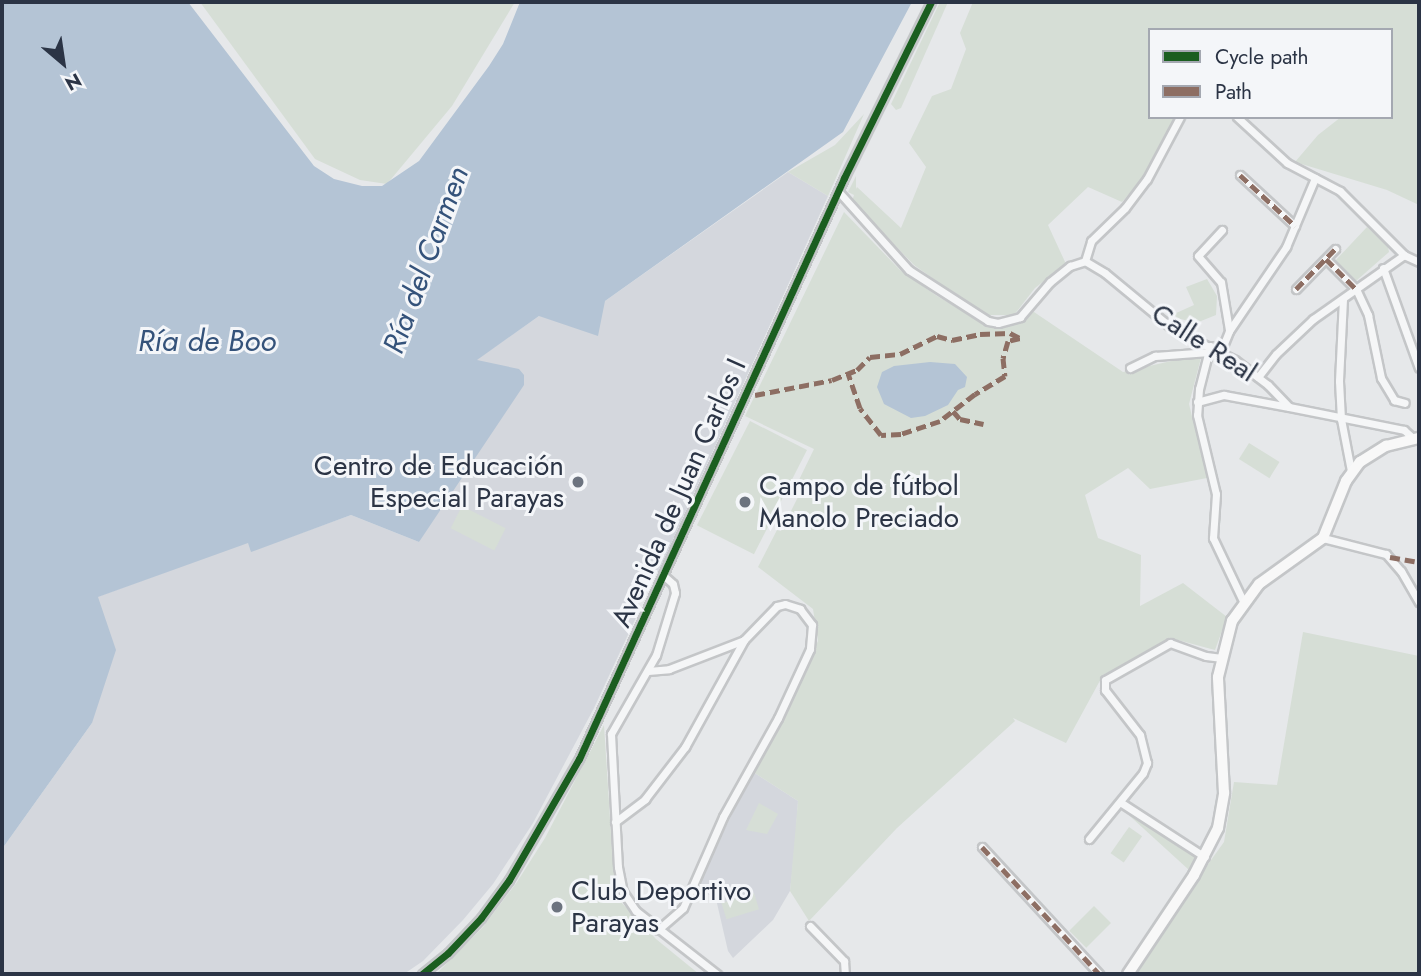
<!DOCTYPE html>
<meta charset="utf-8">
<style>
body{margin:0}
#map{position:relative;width:1421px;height:976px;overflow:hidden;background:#e6e8ea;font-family:Jost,sans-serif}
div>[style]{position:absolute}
.built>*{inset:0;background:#d4d7dd}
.green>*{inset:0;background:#d6ded6;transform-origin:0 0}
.water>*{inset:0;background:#b4c4d5}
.roads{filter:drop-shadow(2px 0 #c4c6c8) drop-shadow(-2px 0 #c4c6c8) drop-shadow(0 2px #c4c6c8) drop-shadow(0 -2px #c4c6c8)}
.street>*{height:7px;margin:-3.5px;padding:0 3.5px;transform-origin:3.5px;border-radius:3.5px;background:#f5f6f7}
.secondary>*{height:10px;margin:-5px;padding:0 5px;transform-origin:5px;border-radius:5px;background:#f8f8f8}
.quiet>*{height:5px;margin-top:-2.5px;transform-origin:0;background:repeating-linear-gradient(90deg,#8d6e63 0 10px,transparent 0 15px)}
.cycleway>*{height:7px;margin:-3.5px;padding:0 3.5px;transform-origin:3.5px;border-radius:3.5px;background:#1b5e20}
.dots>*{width:19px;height:19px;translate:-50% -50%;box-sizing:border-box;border:4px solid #f4f6f9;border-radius:50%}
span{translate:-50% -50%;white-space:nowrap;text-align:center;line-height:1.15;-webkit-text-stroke:6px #f4f6f9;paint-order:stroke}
.street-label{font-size:28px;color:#2b3445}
.poi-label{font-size:28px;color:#2b3445}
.right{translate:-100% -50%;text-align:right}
.left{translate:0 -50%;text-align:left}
.water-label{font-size:30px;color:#34527a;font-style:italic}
.frame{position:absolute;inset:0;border:4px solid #2b3445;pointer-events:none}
.legend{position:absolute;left:1148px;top:28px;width:245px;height:91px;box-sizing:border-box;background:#f4f6f9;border:2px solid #a4a8b1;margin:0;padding:9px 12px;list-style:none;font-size:21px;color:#2b3445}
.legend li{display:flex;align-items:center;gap:14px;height:35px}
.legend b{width:35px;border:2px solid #a4a8b1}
.north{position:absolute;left:28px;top:28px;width:70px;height:70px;-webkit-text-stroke:5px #f4f6f9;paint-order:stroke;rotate:151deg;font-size:19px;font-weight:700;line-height:28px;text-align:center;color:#2b3445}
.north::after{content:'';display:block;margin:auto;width:24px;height:32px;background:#2b3445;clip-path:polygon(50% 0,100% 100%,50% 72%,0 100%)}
</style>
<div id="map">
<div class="built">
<i style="clip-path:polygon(788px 172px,828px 196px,659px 571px,647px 576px,635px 599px,640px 609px,594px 708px,533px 823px,493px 884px,463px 920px,423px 961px,404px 974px,2px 974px,2px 849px,92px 723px,97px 597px,248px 542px,252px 551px,351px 515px,419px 542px,476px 360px,539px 316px,605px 301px)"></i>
<i style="clip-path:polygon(753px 772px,798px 801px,795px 847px,790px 891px,773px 920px,733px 958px,728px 951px,716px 899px,696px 887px)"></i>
</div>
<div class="green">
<i style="clip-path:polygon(200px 2px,515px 2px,452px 106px,387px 184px,360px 180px,315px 159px)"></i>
<i style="clip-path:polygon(940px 2px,948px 2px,901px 108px,896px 110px,891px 104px)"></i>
<i style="clip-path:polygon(973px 2px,1419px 2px,1419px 205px,1387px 190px,1295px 162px,1318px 135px,1341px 117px,1391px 117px,1391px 30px,1150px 30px,1150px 117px,1175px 117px,1148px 172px,1122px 202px,1088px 187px,1048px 225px,1066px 264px,1035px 288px,1014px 315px,984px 315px,914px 265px,852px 201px,854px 195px,848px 192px,856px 176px,856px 189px,857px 187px,901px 228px,926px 167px,909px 143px,932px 96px,951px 89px,966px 49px,960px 33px)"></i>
<i style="clip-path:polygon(864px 114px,828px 196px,788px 172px,835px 145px)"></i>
<i style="clip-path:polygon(844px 212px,900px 270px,937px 296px,988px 326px,1004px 328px,1017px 324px,1031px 310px,1123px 372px,1202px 354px,1189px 404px,1207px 478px,1150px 489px,1128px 468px,1085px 495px,1098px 538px,1141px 555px,1140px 606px,1183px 583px,1227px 617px,1215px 650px,1174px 639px,1103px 675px,1066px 743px,1013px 718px,1015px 721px,897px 828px,809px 921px,790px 891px,798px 801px,753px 772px,818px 641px,813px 609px,758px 567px,777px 530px,781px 531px,803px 487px,797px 484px,814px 449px,745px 416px)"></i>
<i style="clip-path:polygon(1367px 227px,1388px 247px,1389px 252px,1356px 281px,1335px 261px)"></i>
<i style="clip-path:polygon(1207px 279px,1217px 296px,1216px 315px,1196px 323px,1177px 318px,1174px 314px,1194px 305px,1186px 287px)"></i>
<i style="left:750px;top:421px;width:64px;height:117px;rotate:27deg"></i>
<i style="left:1249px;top:443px;width:36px;height:19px;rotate:32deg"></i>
<i style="left:462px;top:506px;width:49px;height:25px;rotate:27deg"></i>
<i style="clip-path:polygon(1303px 632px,1419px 656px,1419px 974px,1129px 974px,1224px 842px,1234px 782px,1277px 785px)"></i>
<i style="clip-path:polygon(604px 725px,612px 849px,620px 901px,656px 939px,699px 974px,436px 974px,483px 927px,517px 882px,545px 838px)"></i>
<i style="clip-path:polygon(759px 803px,778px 814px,767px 834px,746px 830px)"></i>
<i style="clip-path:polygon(1121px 808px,1198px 857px,1189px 870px)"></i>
<i style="left:1129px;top:827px;width:16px;height:32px;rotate:35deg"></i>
<i style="left:754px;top:893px;width:17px;height:34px;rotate:73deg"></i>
<i style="left:1094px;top:906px;width:24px;height:35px;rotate:45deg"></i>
</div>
<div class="water">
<i style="clip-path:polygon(2px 2px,188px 2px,314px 166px,334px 179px,362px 186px,382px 186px,419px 161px,489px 66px,503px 44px,520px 2px,912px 2px,843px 132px,605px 301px,598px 336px,539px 316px,477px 360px,519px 369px,524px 375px,524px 385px,419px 542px,351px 515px,251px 552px,248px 543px,98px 597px,116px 650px,92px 723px,2px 849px)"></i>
<i style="clip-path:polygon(930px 362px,955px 364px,967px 377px,965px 387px,958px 390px,948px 405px,925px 416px,911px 418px,884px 404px,877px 387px,882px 372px,894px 366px)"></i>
</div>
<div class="roads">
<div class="street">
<i style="left:1237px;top:117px;width:68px;rotate:42.6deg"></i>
<i style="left:1287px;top:163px;width:60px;rotate:27.8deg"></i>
<i style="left:1340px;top:191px;width:91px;rotate:45deg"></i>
<i style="left:1404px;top:255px;width:17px;rotate:25deg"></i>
<i style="left:1240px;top:175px;width:75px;rotate:42.8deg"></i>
<i style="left:838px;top:191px;width:106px;rotate:48.1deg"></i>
<i style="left:909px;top:270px;width:94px;rotate:32.8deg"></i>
<i style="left:988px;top:321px;width:10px;rotate:11deg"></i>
<i style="left:998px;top:323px;width:23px;rotate:-15deg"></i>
<i style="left:1020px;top:317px;width:46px;rotate:-49.4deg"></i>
<i style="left:1050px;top:282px;width:26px;rotate:-39deg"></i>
<i style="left:1070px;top:266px;width:16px;rotate:-18deg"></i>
<i style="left:1222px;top:230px;width:35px;rotate:133deg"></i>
<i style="left:1198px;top:256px;width:35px;rotate:49deg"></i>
<i style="left:1221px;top:282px;width:49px;rotate:80.5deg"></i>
<i style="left:1326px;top:259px;width:42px;rotate:45deg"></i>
<i style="left:1356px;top:289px;width:29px;rotate:65deg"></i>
<i style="left:1368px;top:315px;width:64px;rotate:78.3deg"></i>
<i style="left:1381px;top:378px;width:26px;rotate:59deg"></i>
<i style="left:1394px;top:400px;width:11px;rotate:15deg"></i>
<i style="left:1085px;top:261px;width:23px;rotate:31deg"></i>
<i style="left:1105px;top:273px;width:88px;rotate:39.5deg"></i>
<i style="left:1173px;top:329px;width:69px;rotate:26.6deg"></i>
<i style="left:1235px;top:360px;width:41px;rotate:37.1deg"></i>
<i style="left:1268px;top:385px;width:30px;rotate:46deg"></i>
<i style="left:1289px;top:407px;width:117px;rotate:11.3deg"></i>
<i style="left:1404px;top:430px;width:12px;rotate:42deg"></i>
<i style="left:1085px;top:261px;width:21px;rotate:-73deg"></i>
<i style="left:1091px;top:241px;width:47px;rotate:-44.1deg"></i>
<i style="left:1125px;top:208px;width:36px;rotate:-53deg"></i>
<i style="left:1147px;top:179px;width:70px;rotate:-62deg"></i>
<i style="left:1383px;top:268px;width:106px;rotate:70.2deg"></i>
<i style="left:1296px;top:289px;width:56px;rotate:-45.7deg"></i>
<i style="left:1343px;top:299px;width:82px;rotate:92.8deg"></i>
<i style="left:1339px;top:381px;width:38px;rotate:87deg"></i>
<i style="left:1341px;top:419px;width:53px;rotate:79.1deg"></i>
<i style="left:1210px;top:346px;width:44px;rotate:104.3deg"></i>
<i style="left:1199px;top:389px;width:26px;rotate:94deg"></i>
<i style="left:1197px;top:415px;width:81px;rotate:76.5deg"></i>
<i style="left:1216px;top:494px;width:44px;rotate:93.9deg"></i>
<i style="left:1213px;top:538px;width:72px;rotate:64.5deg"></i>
<i style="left:1221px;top:351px;width:22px;rotate:-68deg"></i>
<i style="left:1229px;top:331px;width:102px;rotate:-55.8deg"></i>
<i style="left:1286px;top:247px;width:75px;rotate:-67.2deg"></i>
<i style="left:1130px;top:368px;width:28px;rotate:-26deg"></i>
<i style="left:1155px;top:356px;width:54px;rotate:-4.2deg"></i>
<i style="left:1258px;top:377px;width:29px;rotate:-52deg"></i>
<i style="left:1276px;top:354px;width:51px;rotate:-43.4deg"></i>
<i style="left:1313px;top:319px;width:111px;rotate:-35.1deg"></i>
<i style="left:1197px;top:402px;width:28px;rotate:-15deg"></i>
<i style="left:1224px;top:395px;width:66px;rotate:10.5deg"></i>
<i style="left:1323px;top:538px;width:65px;rotate:14.3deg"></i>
<i style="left:1386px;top:554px;width:23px;rotate:49deg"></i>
<i style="left:1401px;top:571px;width:36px;rotate:60deg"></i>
<i style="left:663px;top:575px;width:13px;rotate:42deg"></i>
<i style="left:673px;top:584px;width:9px;rotate:77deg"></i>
<i style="left:675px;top:593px;width:65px;rotate:107deg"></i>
<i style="left:656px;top:655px;width:91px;rotate:119.7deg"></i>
<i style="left:611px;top:734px;width:133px;rotate:87deg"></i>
<i style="left:618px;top:867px;width:25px;rotate:79deg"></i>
<i style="left:623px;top:892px;width:23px;rotate:56deg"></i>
<i style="left:636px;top:911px;width:103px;rotate:37.9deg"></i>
<i style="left:648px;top:671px;width:21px;rotate:-5deg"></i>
<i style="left:669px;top:669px;width:80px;rotate:-21.1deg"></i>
<i style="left:1120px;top:802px;width:101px;rotate:32.9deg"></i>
<i style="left:615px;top:822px;width:38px;rotate:-37deg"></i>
<i style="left:645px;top:799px;width:66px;rotate:-52.4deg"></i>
<i style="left:685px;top:747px;width:122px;rotate:-61.1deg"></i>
<i style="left:744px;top:640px;width:47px;rotate:-45.9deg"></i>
<i style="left:777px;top:606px;width:8px;rotate:-14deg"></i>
<i style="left:785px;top:604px;width:16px;rotate:18deg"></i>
<i style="left:800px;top:609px;width:20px;rotate:53deg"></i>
<i style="left:812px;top:625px;width:24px;rotate:95deg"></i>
<i style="left:810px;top:649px;width:76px;rotate:114.9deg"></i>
<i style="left:778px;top:718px;width:113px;rotate:119.1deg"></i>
<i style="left:723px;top:817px;width:99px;rotate:113.7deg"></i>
<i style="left:683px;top:908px;width:33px;rotate:139deg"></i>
<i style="left:1089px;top:839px;width:85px;rotate:-50.7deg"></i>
<i style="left:1143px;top:773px;width:11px;rotate:-68deg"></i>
<i style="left:1147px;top:763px;width:29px;rotate:-104deg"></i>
<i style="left:1140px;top:735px;width:57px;rotate:-127.9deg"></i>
<i style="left:1105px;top:690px;width:10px;rotate:-90deg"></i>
<i style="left:1105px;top:680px;width:75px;rotate:-29.6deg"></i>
<i style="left:1170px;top:643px;width:38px;rotate:20deg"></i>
<i style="left:1206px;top:656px;width:16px;rotate:7deg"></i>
<i style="left:982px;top:847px;width:173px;rotate:47.3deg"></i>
<i style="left:810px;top:926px;width:49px;rotate:45.8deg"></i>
<i style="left:844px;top:961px;width:13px;rotate:86deg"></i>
<i style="left:422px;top:974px;width:33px;rotate:-39deg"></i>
<i style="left:448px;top:953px;width:48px;rotate:-46.7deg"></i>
<i style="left:481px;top:918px;width:47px;rotate:-53.6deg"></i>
<i style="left:509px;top:880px;width:140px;rotate:-60deg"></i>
<i style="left:579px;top:759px;width:639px;rotate:-65.48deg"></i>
<i style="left:844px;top:178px;width:196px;rotate:-63.7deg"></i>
</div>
<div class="secondary">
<i style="left:1128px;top:974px;width:119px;rotate:-56.3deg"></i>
<i style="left:1194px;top:875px;width:53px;rotate:-62.9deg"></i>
<i style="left:1218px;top:828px;width:36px;rotate:-80deg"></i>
<i style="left:1224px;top:793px;width:116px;rotate:-93deg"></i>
<i style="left:1218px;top:677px;width:58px;rotate:-76deg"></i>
<i style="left:1232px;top:621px;width:46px;rotate:-53.9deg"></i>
<i style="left:1259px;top:584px;width:79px;rotate:-35.7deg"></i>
<i style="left:1323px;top:538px;width:61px;rotate:-68deg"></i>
<i style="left:1346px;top:481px;width:24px;rotate:-54deg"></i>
<i style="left:1360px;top:462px;width:31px;rotate:-32deg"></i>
<i style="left:1386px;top:446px;width:34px;rotate:-14deg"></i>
</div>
</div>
<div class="quiet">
<i style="left:1240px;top:175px;width:75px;rotate:42.8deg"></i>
<i style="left:1326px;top:259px;width:42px;rotate:45deg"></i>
<i style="left:1296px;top:289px;width:56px;rotate:-45.7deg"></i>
<i style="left:755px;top:395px;width:78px;rotate:-11deg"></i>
<i style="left:832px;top:380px;width:27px;rotate:-22deg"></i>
<i style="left:857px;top:370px;width:18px;rotate:-45deg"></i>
<i style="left:870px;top:357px;width:30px;rotate:-6deg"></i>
<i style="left:900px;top:354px;width:41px;rotate:-25.9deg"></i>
<i style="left:937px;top:336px;width:16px;rotate:15deg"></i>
<i style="left:952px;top:340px;width:29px;rotate:-12deg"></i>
<i style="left:980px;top:334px;width:30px;rotate:-2deg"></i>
<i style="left:1010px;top:333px;width:11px;rotate:27deg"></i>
<i style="left:1020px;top:338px;width:12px;rotate:166deg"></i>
<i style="left:1008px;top:341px;width:18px;rotate:106deg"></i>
<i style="left:1003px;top:358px;width:18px;rotate:84deg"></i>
<i style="left:1005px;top:376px;width:35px;rotate:149deg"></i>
<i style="left:975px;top:394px;width:44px;rotate:142.4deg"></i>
<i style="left:940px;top:421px;width:41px;rotate:161.6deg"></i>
<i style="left:901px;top:434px;width:20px;rotate:177deg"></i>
<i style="left:881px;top:435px;width:34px;rotate:-128deg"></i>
<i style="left:860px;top:408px;width:36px;rotate:-109deg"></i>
<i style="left:953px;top:411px;width:11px;rotate:49deg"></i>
<i style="left:960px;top:419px;width:24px;rotate:12deg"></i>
<i style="left:1390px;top:557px;width:29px;rotate:10deg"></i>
<i style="left:982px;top:847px;width:173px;rotate:47.3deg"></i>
</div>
<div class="cycleway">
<i style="left:422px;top:974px;width:33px;rotate:-39deg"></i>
<i style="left:448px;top:953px;width:48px;rotate:-46.7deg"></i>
<i style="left:481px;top:918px;width:47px;rotate:-53.6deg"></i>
<i style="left:509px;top:880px;width:140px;rotate:-60deg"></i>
<i style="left:579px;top:759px;width:639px;rotate:-65.48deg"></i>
<i style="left:844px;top:178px;width:196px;rotate:-63.7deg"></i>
</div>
<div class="dots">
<i style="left:578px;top:482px;background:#6c737f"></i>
<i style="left:745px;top:502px;background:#6c737f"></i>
<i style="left:557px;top:907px;background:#6c737f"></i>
</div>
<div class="street-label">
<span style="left:1204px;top:343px;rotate:33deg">Calle Real</span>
<span style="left:679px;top:493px;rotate:-66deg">Avenida de Juan Carlos I</span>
</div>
<div class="poi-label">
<span class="right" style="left:564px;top:482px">Centro de Educación<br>Especial Parayas</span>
<span class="left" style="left:759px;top:502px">Campo de fútbol<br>Manolo Preciado</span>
<span class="left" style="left:571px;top:907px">Club Deportivo<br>Parayas</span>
</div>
<div class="water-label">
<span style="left:426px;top:260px;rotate:-70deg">Ría del Carmen</span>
<span style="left:207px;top:341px">Ría de Boo</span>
</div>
<div class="frame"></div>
<ul class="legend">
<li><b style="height:9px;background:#1b5e20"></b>Cycle path</li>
<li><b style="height:9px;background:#8d6e63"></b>Path</li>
</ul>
<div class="north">N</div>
</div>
